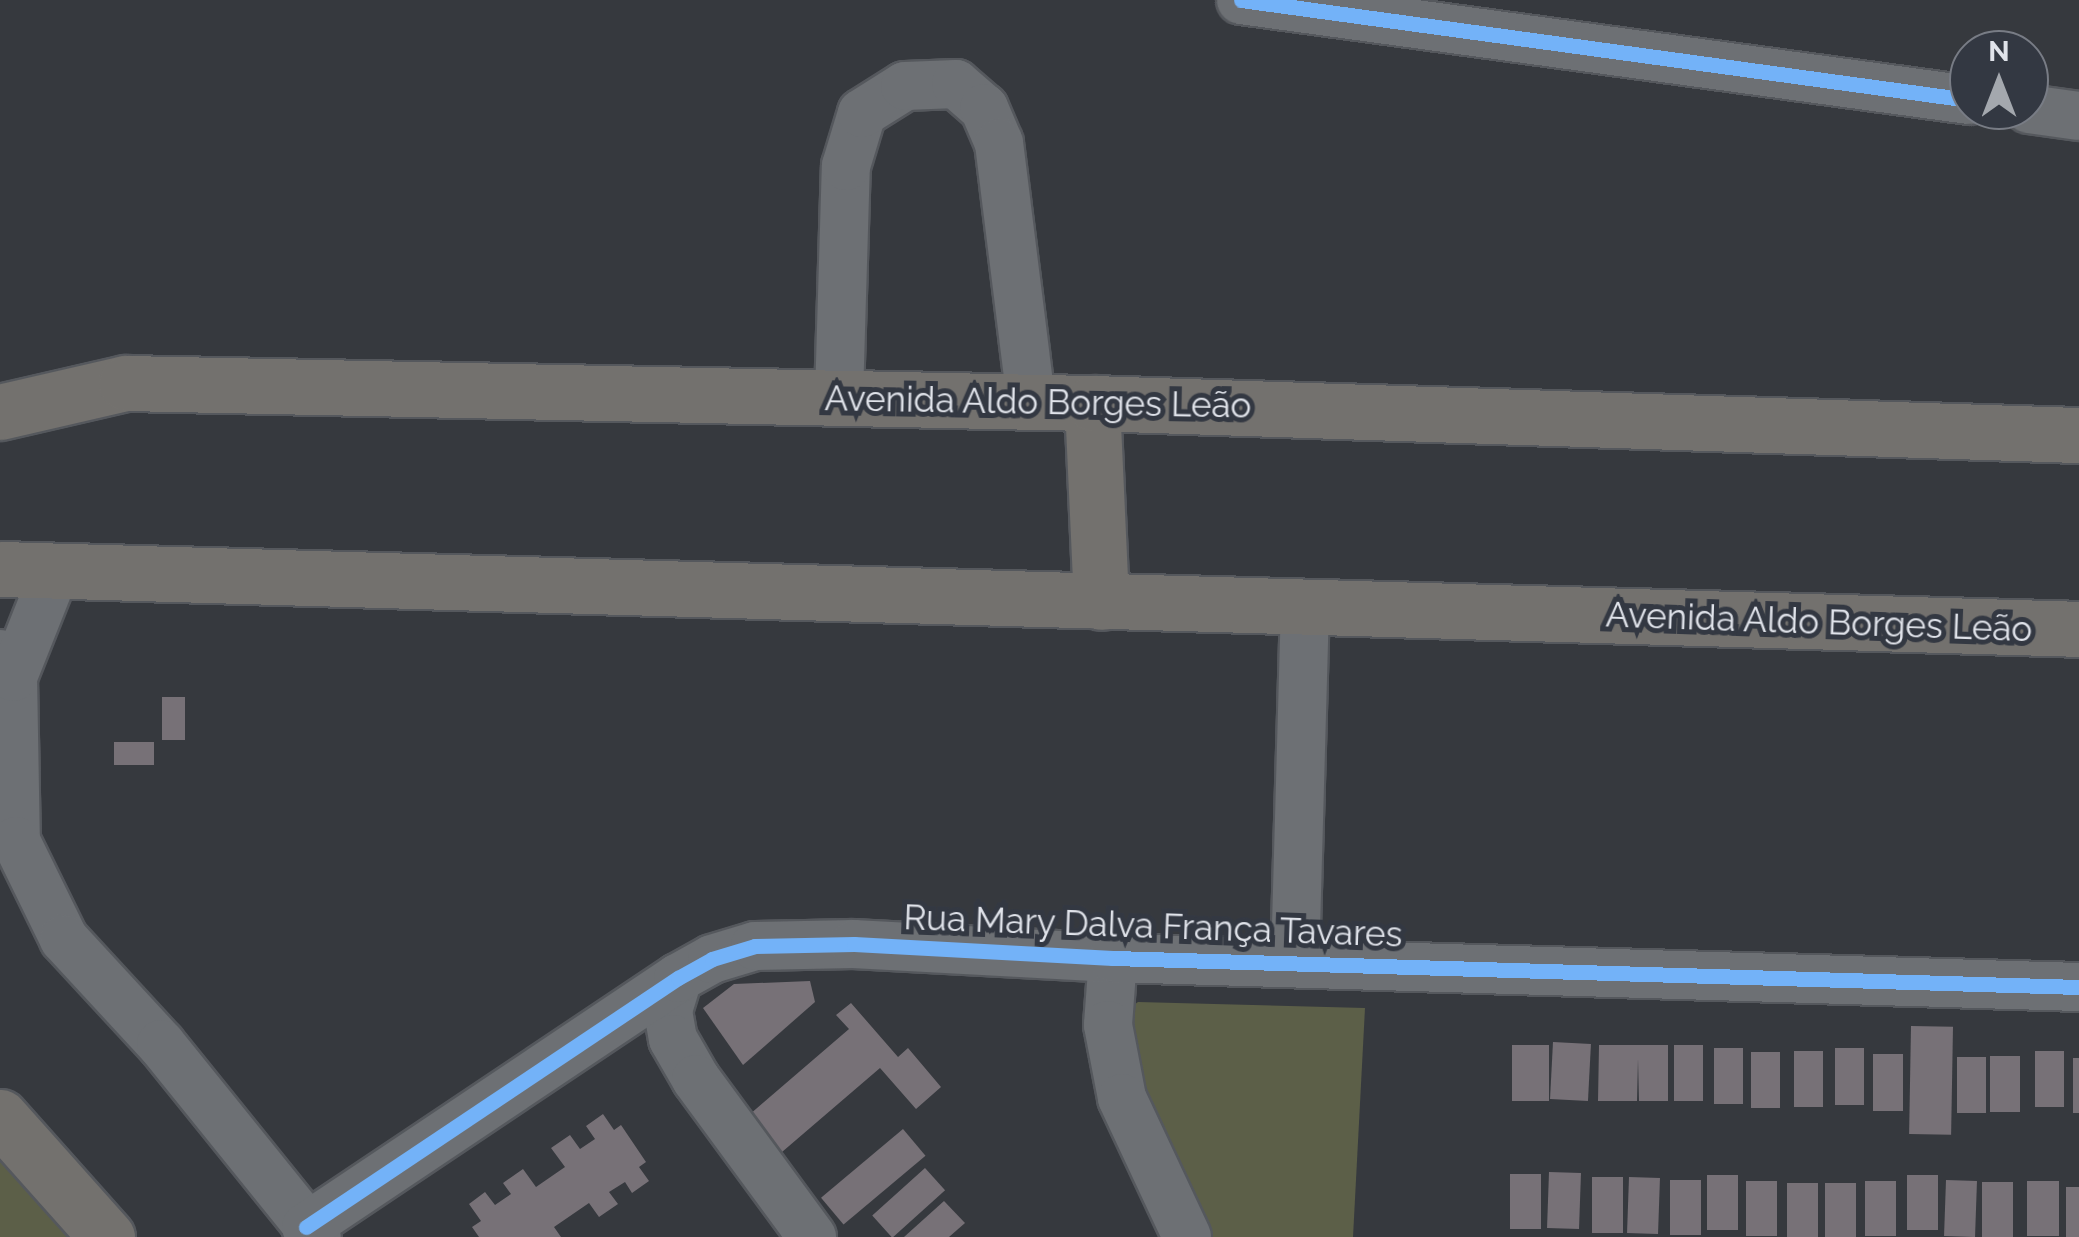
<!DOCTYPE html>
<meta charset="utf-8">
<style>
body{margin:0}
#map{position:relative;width:2079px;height:1237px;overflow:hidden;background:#36393e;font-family:Raleway,sans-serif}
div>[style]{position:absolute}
.green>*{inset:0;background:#5c5f48}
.building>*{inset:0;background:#777177;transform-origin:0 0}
.roads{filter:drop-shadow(2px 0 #55585d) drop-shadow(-2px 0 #55585d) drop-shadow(0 2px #55585d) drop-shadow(0 -2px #55585d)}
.minor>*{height:48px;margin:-24px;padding:0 24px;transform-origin:24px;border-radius:24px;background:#6d7074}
.major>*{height:55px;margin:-27.5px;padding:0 27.5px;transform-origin:27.5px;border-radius:27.5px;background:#73716e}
.cycleway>*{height:15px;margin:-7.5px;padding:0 7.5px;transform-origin:7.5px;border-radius:7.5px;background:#73b2f8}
span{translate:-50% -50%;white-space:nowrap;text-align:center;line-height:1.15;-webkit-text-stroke:10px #333842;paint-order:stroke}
.street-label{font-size:35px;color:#e0e3ea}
.north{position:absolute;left:1949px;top:30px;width:100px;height:100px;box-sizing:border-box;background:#333842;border:2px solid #787c85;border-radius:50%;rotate:0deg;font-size:28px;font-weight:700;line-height:40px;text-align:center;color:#e0e3ea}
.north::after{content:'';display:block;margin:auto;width:35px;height:45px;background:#a4a8ae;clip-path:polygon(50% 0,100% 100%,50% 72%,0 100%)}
</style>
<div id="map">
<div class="green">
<i style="clip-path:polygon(1138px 1002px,1365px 1008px,1353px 1237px,1208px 1237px,1149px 1131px,1128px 1009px)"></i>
<i style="clip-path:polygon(0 1117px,107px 1237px,0 1237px)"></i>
</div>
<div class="building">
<i style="left:162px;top:697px;width:23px;height:43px"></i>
<i style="left:114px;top:742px;width:40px;height:23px"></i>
<i style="clip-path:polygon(810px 981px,815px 1002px,743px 1065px,703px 1008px,734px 984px)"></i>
<i style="clip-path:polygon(851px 1003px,898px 1057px,908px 1048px,941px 1087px,916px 1109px,880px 1068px,782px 1152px,749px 1115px,849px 1029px,836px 1015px)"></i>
<i style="left:1911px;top:1026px;width:42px;height:108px;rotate:1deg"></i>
<i style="left:1553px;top:1042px;width:38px;height:57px;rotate:3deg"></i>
<i style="left:1512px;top:1045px;width:37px;height:56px"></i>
<i style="clip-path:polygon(1599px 1045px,1668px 1045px,1668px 1101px,1639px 1101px,1638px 1059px,1637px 1101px,1598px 1101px)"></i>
<i style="left:1674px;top:1045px;width:29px;height:56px"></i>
<i style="left:1714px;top:1048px;width:29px;height:56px"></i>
<i style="left:1835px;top:1048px;width:29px;height:57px"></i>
<i style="left:1794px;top:1051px;width:29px;height:56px"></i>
<i style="left:2035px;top:1051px;width:29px;height:56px"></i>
<i style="left:1751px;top:1052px;width:29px;height:56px"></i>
<i style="left:1873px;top:1054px;width:30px;height:57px"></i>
<i style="left:1990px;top:1056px;width:30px;height:56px"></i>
<i style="left:1957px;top:1057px;width:29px;height:56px"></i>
<i style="left:2073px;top:1058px;width:6px;height:55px"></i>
<i style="clip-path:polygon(603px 1114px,614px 1130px,621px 1125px,646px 1162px,639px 1167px,649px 1181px,632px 1193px,625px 1182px,609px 1192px,618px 1204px,599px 1217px,589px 1203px,554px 1227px,561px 1237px,479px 1237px,472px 1227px,481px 1221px,469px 1204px,485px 1192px,495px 1205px,511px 1194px,503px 1183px,523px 1169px,536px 1187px,565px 1167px,551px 1148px,570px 1135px,580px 1149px,595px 1139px,586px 1126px)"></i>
<i style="left:903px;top:1129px;width:35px;height:107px;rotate:50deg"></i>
<i style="left:925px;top:1168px;width:30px;height:71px;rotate:48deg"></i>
<i style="left:1549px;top:1172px;width:32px;height:56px;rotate:2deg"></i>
<i style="left:1510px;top:1174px;width:31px;height:55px"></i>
<i style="left:1707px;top:1175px;width:31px;height:55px"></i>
<i style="left:1907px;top:1175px;width:31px;height:55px"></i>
<i style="left:1592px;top:1177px;width:31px;height:56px"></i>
<i style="left:1629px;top:1177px;width:31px;height:56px;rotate:2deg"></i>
<i style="left:1670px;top:1180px;width:31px;height:55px"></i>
<i style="left:1946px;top:1180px;width:31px;height:56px;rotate:2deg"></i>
<i style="left:1746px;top:1181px;width:31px;height:55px"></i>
<i style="left:1865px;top:1181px;width:31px;height:55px"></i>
<i style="left:2027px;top:1181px;width:32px;height:55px"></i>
<i style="left:1982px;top:1182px;width:31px;height:55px"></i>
<i style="left:1787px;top:1183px;width:31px;height:54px"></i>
<i style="left:1825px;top:1183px;width:31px;height:54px"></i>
<i style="left:2066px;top:1187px;width:13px;height:50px"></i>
<i style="clip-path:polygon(944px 1201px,965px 1223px,949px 1237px,904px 1237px)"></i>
</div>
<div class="roads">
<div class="minor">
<i style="left:1241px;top:0;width:735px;rotate:7.82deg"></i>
<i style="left:2029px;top:109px;width:50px;rotate:8deg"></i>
<i style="left:839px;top:397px;width:231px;rotate:-88.3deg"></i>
<i style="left:846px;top:166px;width:55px;rotate:-73.2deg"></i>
<i style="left:862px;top:113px;width:51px;rotate:-32.1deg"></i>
<i style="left:905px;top:86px;width:51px;rotate:-2.2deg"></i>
<i style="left:956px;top:84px;width:37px;rotate:41deg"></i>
<i style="left:984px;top:108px;width:38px;rotate:67deg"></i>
<i style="left:999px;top:143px;width:260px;rotate:82.9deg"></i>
<i style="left:0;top:654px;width:26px;rotate:61deg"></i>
<i style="left:13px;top:677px;width:164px;rotate:89deg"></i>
<i style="left:16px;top:841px;width:109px;rotate:63.9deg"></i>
<i style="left:64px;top:939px;width:143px;rotate:47.3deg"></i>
<i style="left:161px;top:1044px;width:248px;rotate:51.1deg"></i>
<i style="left:13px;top:677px;width:116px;rotate:-68.3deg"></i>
<i style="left:1113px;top:958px;width:67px;rotate:94.3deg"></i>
<i style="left:1108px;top:1025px;width:74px;rotate:79.1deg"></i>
<i style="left:1122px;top:1098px;width:153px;rotate:64.9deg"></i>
<i style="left:1295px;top:963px;width:356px;rotate:-88.4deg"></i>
<i style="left:678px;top:978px;width:34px;rotate:107deg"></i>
<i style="left:668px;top:1011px;width:28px;rotate:80deg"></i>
<i style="left:673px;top:1039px;width:46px;rotate:60.1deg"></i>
<i style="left:696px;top:1079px;width:196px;rotate:53.7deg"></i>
<i style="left:306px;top:1227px;width:448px;rotate:-33.8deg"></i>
<i style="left:678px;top:978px;width:39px;rotate:-29deg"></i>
<i style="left:712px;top:959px;width:45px;rotate:-16.8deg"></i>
<i style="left:755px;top:946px;width:99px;rotate:-1.2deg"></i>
<i style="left:854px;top:944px;width:259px;rotate:3.1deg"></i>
<i style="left:1113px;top:958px;width:966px;rotate:1.72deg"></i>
</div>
<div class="major">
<i style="left:1092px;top:403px;width:199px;rotate:87.4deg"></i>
<i style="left:0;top:412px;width:129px;rotate:-13deg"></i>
<i style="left:126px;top:383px;width:966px;rotate:1.19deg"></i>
<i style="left:1092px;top:403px;width:988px;rotate:1.86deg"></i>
<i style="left:0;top:569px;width:2080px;rotate:1.65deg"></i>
<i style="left:0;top:1117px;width:161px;rotate:48.3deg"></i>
</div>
</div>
<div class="cycleway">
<i style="left:1241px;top:0;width:735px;rotate:7.82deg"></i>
<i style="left:306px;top:1227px;width:448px;rotate:-33.8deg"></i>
<i style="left:678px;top:978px;width:39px;rotate:-29deg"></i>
<i style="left:712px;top:959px;width:45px;rotate:-16.8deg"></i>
<i style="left:755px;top:946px;width:99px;rotate:-1.2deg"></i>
<i style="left:854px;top:944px;width:259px;rotate:3.1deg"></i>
<i style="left:1113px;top:958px;width:966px;rotate:1.72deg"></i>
</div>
<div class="street-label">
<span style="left:1038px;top:402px;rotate:1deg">Avenida Aldo Borges Leão</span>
<span style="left:1819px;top:622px;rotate:2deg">Avenida Aldo Borges Leão</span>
<span style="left:1153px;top:926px;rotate:2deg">Rua Mary Dalva França Tavares</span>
</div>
<div class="north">N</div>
</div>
